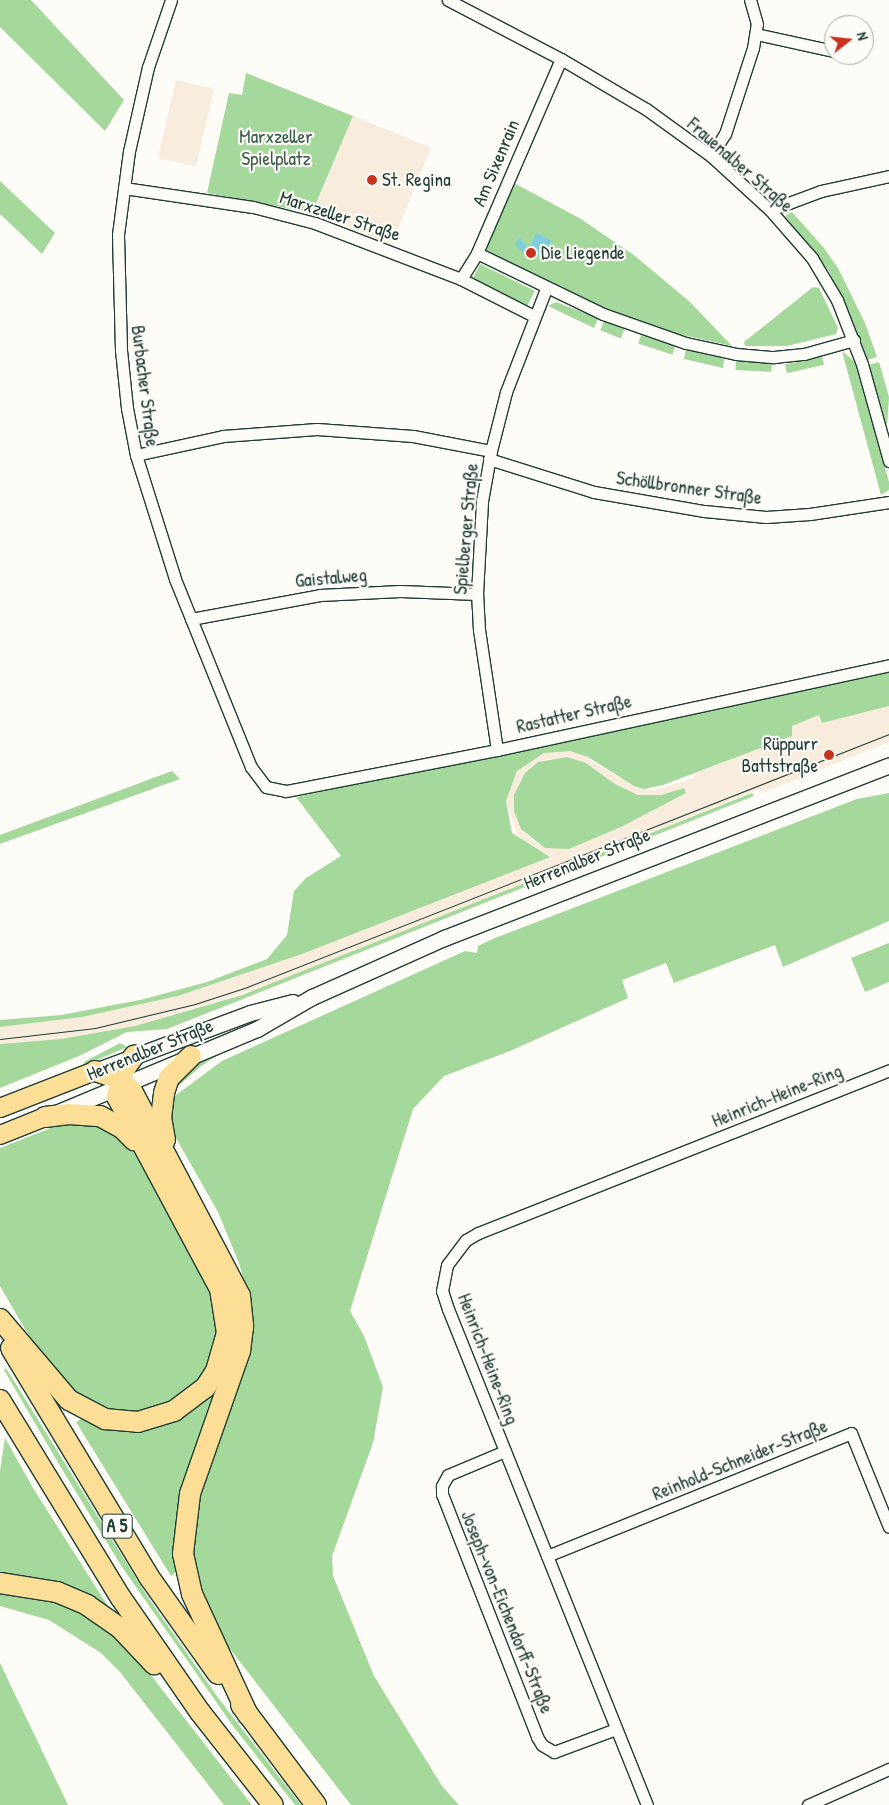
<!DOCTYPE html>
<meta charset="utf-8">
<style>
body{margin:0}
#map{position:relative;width:889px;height:1805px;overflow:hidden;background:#fdfcf7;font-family:"Patrick Hand",sans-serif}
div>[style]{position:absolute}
.built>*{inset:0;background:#f8ecdc;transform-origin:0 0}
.green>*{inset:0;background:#a5d99b;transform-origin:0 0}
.water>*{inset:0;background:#7fcddd}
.roads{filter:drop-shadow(1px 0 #1f3d34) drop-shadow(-1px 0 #1f3d34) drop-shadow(0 1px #1f3d34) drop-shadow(0 -1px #1f3d34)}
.street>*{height:11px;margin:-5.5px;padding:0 5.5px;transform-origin:5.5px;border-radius:5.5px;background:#fdfcf7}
.secondary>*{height:15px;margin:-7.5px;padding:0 7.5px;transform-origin:7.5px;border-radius:7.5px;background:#fdfcf7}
.primary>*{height:18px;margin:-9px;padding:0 9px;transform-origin:9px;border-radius:9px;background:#fdde96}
.highway>*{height:20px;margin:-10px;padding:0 10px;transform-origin:10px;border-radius:10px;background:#fdde96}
.tram>*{height:1px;margin:-0.5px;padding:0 0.5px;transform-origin:0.5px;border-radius:0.5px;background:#1f3d34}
.dots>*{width:14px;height:14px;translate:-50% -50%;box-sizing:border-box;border:2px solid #fdfcf7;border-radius:50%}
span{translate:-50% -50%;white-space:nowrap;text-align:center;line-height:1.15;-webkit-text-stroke:4.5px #fdfcf7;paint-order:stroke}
.shield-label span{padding:1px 4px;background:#fdfcf7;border:1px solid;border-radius:4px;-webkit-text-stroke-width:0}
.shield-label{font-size:18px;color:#1f3d34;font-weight:700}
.park-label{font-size:19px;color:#3a5c49}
.street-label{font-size:19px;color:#1f3d34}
.poi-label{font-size:19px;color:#1f3d34}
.left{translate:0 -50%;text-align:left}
.right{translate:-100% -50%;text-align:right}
.north{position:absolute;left:824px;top:15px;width:50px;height:50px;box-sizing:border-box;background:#fdfcf7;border:1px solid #a4b0a9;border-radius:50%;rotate:74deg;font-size:14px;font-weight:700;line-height:20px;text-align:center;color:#1f3d34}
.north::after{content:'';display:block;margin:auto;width:18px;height:22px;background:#c8321e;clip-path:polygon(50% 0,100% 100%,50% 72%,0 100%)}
</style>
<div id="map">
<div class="built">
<i style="left:176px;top:80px;width:39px;height:80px;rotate:13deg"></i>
<i style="left:353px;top:116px;width:84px;height:105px;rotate:22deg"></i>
<i style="clip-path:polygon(evenodd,889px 706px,889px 742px,762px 793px,760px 789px,267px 986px,135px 1026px,61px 1039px,0 1044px,0 1027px,82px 1017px,178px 996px,302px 954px,550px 856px,532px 849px,517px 834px,506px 801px,517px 771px,544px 753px,563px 750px,577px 752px,634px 786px,653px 790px,682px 782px,693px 778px,695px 773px,792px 736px,791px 726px,819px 715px,822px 723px,889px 706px,567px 757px,586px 763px,615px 784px,638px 795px,661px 795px,684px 788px,686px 793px,621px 827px,569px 849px,538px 844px,521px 829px,531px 767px,543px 760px,567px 757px)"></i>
</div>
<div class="green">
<i style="clip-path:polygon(0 0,31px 0,124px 100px,105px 131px,0 27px)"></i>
<i style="clip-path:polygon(246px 73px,353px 116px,312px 213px,207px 193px,229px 93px,242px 95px)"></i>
<i style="clip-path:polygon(0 181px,55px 233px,42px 254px,0 214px)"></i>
<i style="clip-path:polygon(514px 183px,581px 219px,635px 256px,690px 302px,732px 346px,660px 330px,591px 302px,486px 251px)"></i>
<i style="clip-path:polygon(792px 212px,824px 248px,838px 268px,865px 323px,877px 357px,867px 360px,829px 271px,785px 216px)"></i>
<i style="left:480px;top:264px;width:61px;height:19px;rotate:26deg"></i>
<i style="clip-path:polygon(813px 287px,819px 288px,838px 328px,836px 334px,787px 346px,745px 346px,744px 342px)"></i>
<i style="clip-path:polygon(556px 302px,598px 318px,594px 328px,548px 306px)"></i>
<i style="left:604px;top:321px;width:22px;height:10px;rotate:22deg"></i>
<i style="left:641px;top:335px;width:36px;height:9px;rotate:18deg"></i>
<i style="clip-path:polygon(686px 349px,724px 359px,723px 368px,684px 359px)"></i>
<i style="clip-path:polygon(842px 351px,855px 362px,889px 482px,889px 490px,881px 495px)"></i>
<i style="left:822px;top:356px;width:9px;height:38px;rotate:77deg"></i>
<i style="left:736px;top:360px;width:36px;height:10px;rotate:3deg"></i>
<i style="clip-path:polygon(879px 362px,889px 397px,887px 427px,869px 365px)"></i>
<i style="clip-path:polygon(889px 671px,889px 706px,822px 723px,819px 715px,792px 726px,792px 736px,663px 785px,644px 789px,634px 786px,588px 757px,570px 751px,544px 753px,517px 771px,506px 801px,512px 833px,550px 857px,302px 954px,178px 996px,82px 1017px,0 1027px,0 1020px,61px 1015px,140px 1000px,207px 982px,267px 959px,287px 935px,294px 891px,306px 878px,341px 856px,296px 797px)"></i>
<i style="clip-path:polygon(567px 757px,586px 763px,615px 784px,638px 795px,661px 795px,684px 788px,686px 793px,621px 827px,569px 849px,545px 848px,521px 829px,514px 811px,514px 795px,525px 773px,538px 762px)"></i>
<i style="clip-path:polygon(172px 771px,180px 779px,0 844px,0 835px)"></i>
<i style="clip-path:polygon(752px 793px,754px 796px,167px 1029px,127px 1032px,79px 1056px,0 1088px,0 1044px,61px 1039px,135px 1026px,242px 995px)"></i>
<i style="clip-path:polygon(889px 793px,889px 921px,783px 967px,775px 945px,674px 983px,666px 963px,622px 980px,628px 998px,510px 1051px,444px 1076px,413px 1109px,350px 1311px,364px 1336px,383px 1387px,373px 1443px,332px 1556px,333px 1576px,374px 1676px,442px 1786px,459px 1805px,351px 1805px,230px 1649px,211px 1621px,194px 1582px,191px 1522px,247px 1292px,239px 1263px,218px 1212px,168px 1124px,172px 1098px,222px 1061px,465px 951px,477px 953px,478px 946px,495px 938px,857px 799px)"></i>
<i style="clip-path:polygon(889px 943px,889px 982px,865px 992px,851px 958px)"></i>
<i style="clip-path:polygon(120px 1043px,127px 1047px,85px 1065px,84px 1062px)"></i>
<i style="clip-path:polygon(222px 1052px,200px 1067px,176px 1088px,174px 1082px,188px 1067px)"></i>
<i style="clip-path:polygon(85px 1119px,134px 1147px,207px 1281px,215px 1303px,218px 1331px,212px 1357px,199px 1380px,178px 1397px,139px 1413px,111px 1412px,86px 1403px,46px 1365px,0 1286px,0 1148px,66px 1122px)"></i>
<i style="clip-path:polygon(235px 1339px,178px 1524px,175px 1573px,171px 1576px,76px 1422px,81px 1419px,93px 1424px,169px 1423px)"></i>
<i style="clip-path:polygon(6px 1368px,147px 1596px,219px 1699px,301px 1805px,295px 1805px,233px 1726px,122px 1567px,60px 1466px,4px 1370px)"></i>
<i style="clip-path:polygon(5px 1438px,33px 1488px,111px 1611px,0 1576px,0 1471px)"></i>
<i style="clip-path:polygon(0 1590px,37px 1595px,77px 1608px,129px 1647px,252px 1805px,224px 1805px,120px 1672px,101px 1653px,49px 1620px,0 1606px)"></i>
<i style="clip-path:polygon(0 1663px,68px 1805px,0 1805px)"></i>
</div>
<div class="water">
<i style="clip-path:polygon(536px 233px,551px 240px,548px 249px,532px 260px,515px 245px,519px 237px,529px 249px)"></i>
</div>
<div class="roads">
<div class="street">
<i style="left:171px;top:0;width:71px;rotate:108.9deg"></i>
<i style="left:148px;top:67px;width:86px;rotate:102.7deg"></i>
<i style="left:129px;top:151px;width:85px;rotate:97.5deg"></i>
<i style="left:118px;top:235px;width:115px;rotate:88.5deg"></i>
<i style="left:121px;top:350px;width:58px;rotate:84.1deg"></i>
<i style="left:127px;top:408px;width:48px;rotate:79.2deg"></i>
<i style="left:136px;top:455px;width:130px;rotate:72.5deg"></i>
<i style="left:175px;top:579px;width:203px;rotate:68deg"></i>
<i style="left:251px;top:767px;width:25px;rotate:53deg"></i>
<i style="left:266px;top:787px;width:20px;rotate:11deg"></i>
<i style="left:286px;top:791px;width:215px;rotate:-11deg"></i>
<i style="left:497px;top:750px;width:401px;rotate:-12.2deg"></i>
<i style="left:448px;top:0;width:127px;rotate:27.6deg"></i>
<i style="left:561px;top:59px;width:99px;rotate:30.5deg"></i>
<i style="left:646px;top:109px;width:80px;rotate:35.9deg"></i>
<i style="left:711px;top:156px;width:80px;rotate:42.5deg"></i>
<i style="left:770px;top:210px;width:64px;rotate:48.8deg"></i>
<i style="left:812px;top:258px;width:49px;rotate:59.2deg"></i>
<i style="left:837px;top:300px;width:69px;rotate:68.7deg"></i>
<i style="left:862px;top:364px;width:101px;rotate:74.4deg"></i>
<i style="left:756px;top:34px;width:80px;rotate:12.3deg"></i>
<i style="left:711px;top:156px;width:26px;rotate:-58deg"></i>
<i style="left:725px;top:134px;width:90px;rotate:-72deg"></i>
<i style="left:753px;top:48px;width:24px;rotate:-81deg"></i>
<i style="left:757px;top:24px;width:25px;rotate:-106deg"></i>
<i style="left:124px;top:188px;width:130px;rotate:8.4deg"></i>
<i style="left:253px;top:207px;width:64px;rotate:14.5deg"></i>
<i style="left:315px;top:223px;width:156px;rotate:21deg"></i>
<i style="left:461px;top:279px;width:82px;rotate:26.9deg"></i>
<i style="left:770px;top:210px;width:54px;rotate:-20.4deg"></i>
<i style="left:821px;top:191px;width:70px;rotate:-12.4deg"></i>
<i style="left:477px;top:253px;width:140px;rotate:25.8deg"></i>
<i style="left:603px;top:314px;width:88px;rotate:19.3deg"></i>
<i style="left:686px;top:343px;width:51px;rotate:12.4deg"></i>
<i style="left:736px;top:354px;width:38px;rotate:5deg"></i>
<i style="left:774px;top:357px;width:30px;rotate:-6deg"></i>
<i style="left:804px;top:354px;width:52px;rotate:-15.6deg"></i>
<i style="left:461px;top:279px;width:31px;rotate:-58deg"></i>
<i style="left:477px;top:253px;width:211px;rotate:-66.6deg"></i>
<i style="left:136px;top:455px;width:89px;rotate:-12.3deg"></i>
<i style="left:223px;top:436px;width:94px;rotate:-4.3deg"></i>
<i style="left:317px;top:429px;width:96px;rotate:4.2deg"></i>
<i style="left:413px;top:436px;width:79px;rotate:10.9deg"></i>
<i style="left:489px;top:459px;width:110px;rotate:17.4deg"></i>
<i style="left:594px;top:492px;width:112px;rotate:9.8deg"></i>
<i style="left:704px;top:511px;width:62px;rotate:5.5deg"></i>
<i style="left:766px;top:517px;width:44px;rotate:-3.9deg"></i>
<i style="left:810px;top:514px;width:80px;rotate:-8.6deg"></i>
<i style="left:191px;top:619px;width:131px;rotate:-10.5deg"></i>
<i style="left:320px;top:595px;width:80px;rotate:-2.9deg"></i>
<i style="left:400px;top:591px;width:77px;rotate:2.2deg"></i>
<i style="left:497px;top:750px;width:121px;rotate:-98.5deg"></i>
<i style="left:479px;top:630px;width:36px;rotate:-93deg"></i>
<i style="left:477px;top:594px;width:93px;rotate:-86.9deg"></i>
<i style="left:482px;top:501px;width:51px;rotate:-79.8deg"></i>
<i style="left:491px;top:451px;width:61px;rotate:-75.7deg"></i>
<i style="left:506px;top:392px;width:110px;rotate:-68.8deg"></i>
<i style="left:505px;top:1451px;width:62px;rotate:157.2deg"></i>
<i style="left:448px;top:1475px;width:13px;rotate:119deg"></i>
<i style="left:442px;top:1486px;width:8px;rotate:90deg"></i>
<i style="left:442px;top:1494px;width:261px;rotate:68.6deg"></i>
<i style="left:537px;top:1737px;width:9px;rotate:58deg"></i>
<i style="left:542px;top:1745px;width:14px;rotate:30deg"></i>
<i style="left:554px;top:1752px;width:66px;rotate:-20.4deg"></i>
<i style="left:547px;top:1556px;width:328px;rotate:-22deg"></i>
<i style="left:851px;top:1433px;width:101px;rotate:68deg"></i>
<i style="left:647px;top:1805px;width:534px;rotate:-111.86deg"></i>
<i style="left:448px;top:1309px;width:19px;rotate:-108deg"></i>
<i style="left:442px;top:1291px;width:26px;rotate:-79deg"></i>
<i style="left:447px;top:1265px;width:31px;rotate:-53deg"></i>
<i style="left:466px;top:1240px;width:14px;rotate:-30deg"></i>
<i style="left:478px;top:1233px;width:442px;rotate:-21.6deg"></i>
<i style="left:808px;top:1805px;width:89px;rotate:-24deg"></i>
</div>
<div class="secondary">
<i style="left:95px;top:1071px;width:165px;rotate:-20.5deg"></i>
<i style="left:250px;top:1013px;width:44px;rotate:-14.3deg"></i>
<i style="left:56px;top:1113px;width:218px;rotate:-22.7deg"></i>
<i style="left:257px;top:1029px;width:64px;rotate:-30.2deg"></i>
<i style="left:312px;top:997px;width:145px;rotate:-24.1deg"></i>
<i style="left:444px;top:938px;width:477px;rotate:-21.2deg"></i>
</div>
<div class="primary">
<i style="left:0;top:1108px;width:102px;rotate:-21.3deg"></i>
<i style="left:0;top:1135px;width:48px;rotate:-21.8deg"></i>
</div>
<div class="highway">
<i style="left:95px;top:1071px;width:26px;rotate:18deg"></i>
<i style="left:120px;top:1079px;width:17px;rotate:45deg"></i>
<i style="left:132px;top:1091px;width:232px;rotate:62.2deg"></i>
<i style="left:240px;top:1296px;width:31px;rotate:84deg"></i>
<i style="left:243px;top:1327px;width:24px;rotate:97deg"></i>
<i style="left:240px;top:1351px;width:151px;rotate:109.3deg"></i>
<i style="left:190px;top:1494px;width:60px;rotate:96.7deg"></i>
<i style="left:183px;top:1554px;width:41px;rotate:77.3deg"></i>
<i style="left:192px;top:1594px;width:133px;rotate:65.2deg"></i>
<i style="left:45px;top:1117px;width:24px;rotate:-7deg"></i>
<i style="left:69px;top:1114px;width:31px;rotate:4deg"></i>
<i style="left:100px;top:1116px;width:26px;rotate:29deg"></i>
<i style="left:123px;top:1129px;width:16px;rotate:45deg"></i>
<i style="left:165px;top:1140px;width:22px;rotate:-100deg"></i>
<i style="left:161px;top:1118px;width:25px;rotate:-83deg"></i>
<i style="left:164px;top:1093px;width:16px;rotate:-72deg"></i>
<i style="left:169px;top:1078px;width:31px;rotate:-45deg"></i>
<i style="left:0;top:1319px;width:106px;rotate:49.6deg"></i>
<i style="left:69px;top:1400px;width:41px;rotate:27.8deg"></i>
<i style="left:105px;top:1419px;width:33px;rotate:5deg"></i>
<i style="left:138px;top:1422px;width:38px;rotate:-17deg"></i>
<i style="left:174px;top:1411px;width:39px;rotate:-37deg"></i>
<i style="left:205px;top:1388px;width:20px;rotate:-57deg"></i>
<i style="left:216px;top:1371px;width:40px;rotate:-74deg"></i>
<i style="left:227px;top:1333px;width:45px;rotate:-99deg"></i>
<i style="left:220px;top:1289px;width:218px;rotate:-118.2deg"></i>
<i style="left:117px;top:1097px;width:27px;rotate:-77deg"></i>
<i style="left:123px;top:1071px;width:19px;rotate:-54deg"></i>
<i style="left:11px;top:1348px;width:267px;rotate:58.9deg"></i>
<i style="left:149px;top:1577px;width:119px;rotate:54.6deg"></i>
<i style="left:0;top:1400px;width:232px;rotate:58.6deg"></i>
<i style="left:121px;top:1598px;width:139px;rotate:55.3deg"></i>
<i style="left:200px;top:1712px;width:118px;rotate:51.9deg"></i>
<i style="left:0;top:1583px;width:58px;rotate:9deg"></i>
<i style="left:57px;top:1592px;width:33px;rotate:23deg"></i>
<i style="left:87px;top:1605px;width:40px;rotate:34.9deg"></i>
<i style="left:120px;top:1628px;width:50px;rotate:46.6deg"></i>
<i style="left:241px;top:1705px;width:125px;rotate:53.1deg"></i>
</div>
</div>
<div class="tram">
<i style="left:0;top:1039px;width:96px;rotate:-6.6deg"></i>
<i style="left:95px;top:1028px;width:103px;rotate:-13.5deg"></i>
<i style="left:195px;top:1004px;width:55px;rotate:-18.1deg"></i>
<i style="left:247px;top:987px;width:690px;rotate:-21.51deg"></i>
</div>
<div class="dots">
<i style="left:372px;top:180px;background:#c8321e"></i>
<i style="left:531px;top:253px;background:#c8321e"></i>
<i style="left:829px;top:755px;background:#c8321e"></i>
</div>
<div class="shield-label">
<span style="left:117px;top:1526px">A 5</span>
</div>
<div class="park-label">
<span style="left:276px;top:148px">Marxzeller<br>Spielplatz</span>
</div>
<div class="street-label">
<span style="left:496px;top:163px;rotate:-67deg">Am Sixenrain</span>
<span style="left:740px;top:165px;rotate:41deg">Frauenalber Straße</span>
<span style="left:340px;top:216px;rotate:18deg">Marxzeller Straße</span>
<span style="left:145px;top:386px;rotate:83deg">Burbacher Straße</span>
<span style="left:689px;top:488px;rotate:8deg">Schöllbronner Straße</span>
<span style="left:466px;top:529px;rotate:-85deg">Spielberger Straße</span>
<span style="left:331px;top:578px;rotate:-5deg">Gaistalweg</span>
<span style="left:574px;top:714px;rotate:-13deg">Rastatter Straße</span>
<span style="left:587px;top:859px;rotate:-22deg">Herrenalber Straße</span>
<span style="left:150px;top:1050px;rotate:-22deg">Herrenalber Straße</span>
<span style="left:777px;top:1096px;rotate:-22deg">Heinrich-Heine-Ring</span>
<span style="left:488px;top:1359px;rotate:69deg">Heinrich-Heine-Ring</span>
<span style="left:740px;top:1460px;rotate:-22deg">Reinhold-Schneider-Straße</span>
<span style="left:507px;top:1612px;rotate:68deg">Joseph-von-Eichendorff-Straße</span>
</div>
<div class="poi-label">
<span class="left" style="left:382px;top:180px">St. Regina</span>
<span class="left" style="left:541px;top:253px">Die Liegende</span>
<span class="right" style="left:818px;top:755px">Rüppurr<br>Battstraße</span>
</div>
<div class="north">N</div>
</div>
